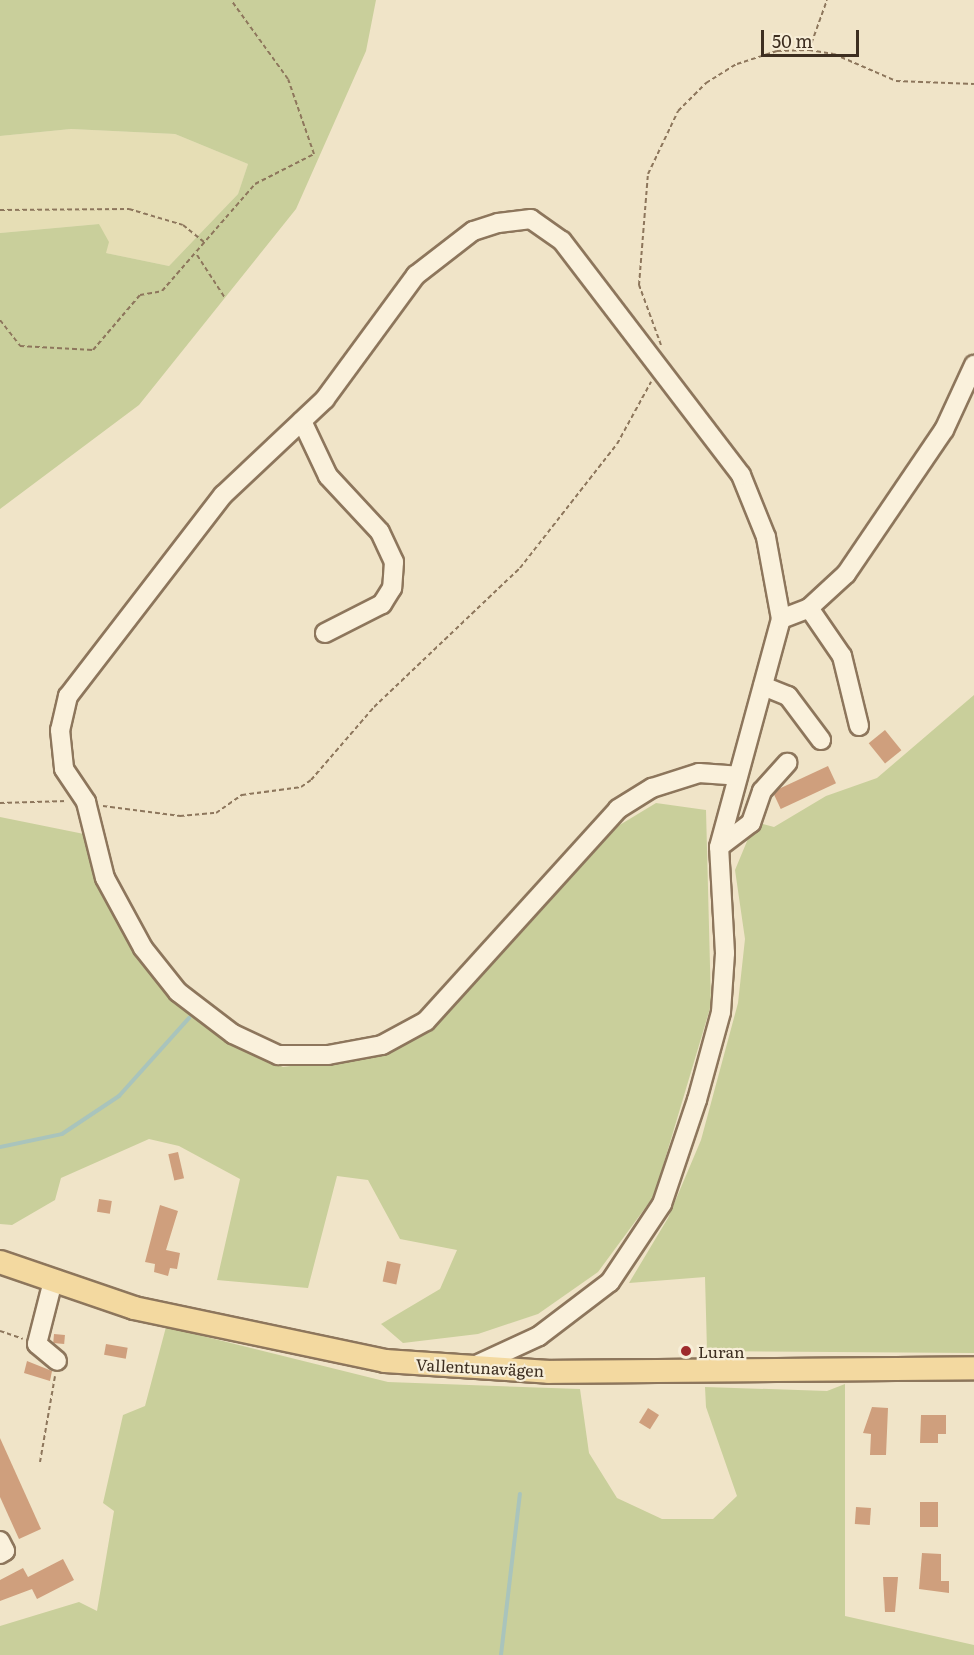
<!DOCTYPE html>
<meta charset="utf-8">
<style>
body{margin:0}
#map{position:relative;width:974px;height:1655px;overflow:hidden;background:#f0e4c8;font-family:Literata,serif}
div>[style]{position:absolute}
.farmland>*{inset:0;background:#e6deb5}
.green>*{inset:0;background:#c9cf9b}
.stream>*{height:4px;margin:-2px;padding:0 2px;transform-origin:2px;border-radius:2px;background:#a9c4bc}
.building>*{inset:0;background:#cf9f7d;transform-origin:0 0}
.path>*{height:2px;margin-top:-1px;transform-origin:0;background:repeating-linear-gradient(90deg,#8d765c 0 4.5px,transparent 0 7.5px)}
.roads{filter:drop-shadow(2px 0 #8d765c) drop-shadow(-2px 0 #8d765c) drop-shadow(0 2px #8d765c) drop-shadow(0 -2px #8d765c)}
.minor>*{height:18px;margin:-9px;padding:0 9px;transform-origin:9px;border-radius:9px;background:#faf1dc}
.major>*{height:22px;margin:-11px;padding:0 11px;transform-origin:11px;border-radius:11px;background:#f3d9a0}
.dots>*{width:16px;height:16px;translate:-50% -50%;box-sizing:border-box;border:3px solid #f7eed8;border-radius:50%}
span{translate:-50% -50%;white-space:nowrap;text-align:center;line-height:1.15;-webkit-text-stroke:4.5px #f7eed8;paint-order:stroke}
.poi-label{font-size:16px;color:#3d2e20}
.left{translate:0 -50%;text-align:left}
.street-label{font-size:16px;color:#3d2e20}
.scale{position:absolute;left:761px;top:30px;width:98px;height:27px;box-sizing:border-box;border:3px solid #3d2e20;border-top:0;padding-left:8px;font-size:18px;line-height:21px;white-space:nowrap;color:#3d2e20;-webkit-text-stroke:4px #f7eed8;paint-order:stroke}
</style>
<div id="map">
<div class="farmland">
<i style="clip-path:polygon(71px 129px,175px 134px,248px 164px,238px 194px,169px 266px,106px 253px,99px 224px,0 233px,0 136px)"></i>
</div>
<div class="green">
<i style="clip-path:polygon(0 0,376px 0,366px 51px,296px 209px,139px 405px,0 509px,0 233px,99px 224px,109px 242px,106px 253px,169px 266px,238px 194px,248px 164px,175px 134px,71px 129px,0 136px)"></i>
<i style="clip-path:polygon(974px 695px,974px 1353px,707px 1351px,705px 1277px,629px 1283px,668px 1218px,701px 1140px,738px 1003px,745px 939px,735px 870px,755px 822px,774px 827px,826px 796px,877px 778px)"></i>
<i style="clip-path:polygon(656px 803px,706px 810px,711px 1005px,654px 1196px,598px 1272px,538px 1314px,478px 1334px,403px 1343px,381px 1324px,440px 1289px,457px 1250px,400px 1239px,368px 1180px,337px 1176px,308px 1288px,217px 1280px,240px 1179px,179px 1146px,149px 1139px,61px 1178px,55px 1200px,12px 1225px,0 1224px,0 817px,84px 834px,104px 895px,141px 959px,200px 1021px,283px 1067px,381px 1054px,436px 1026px,618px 826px)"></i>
<i style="clip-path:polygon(166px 1327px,388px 1382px,580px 1389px,589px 1453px,617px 1498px,662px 1519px,713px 1519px,737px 1496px,706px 1407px,705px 1387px,827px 1391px,845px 1384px,845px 1616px,974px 1645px,974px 1655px,0 1655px,0 1626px,79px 1602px,97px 1611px,114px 1511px,103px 1503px,123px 1415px,145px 1406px)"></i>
</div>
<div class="stream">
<i style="left:0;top:1147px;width:63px;rotate:-11.8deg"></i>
<i style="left:62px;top:1134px;width:69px;rotate:-33.7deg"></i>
<i style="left:119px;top:1096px;width:105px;rotate:-48.1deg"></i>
<i style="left:501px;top:1655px;width:162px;rotate:-83.3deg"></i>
</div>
<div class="building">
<i style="left:885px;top:730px;width:26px;height:21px;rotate:51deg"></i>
<i style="left:828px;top:766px;width:19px;height:61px;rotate:65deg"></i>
<i style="left:178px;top:1152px;width:27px;height:10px;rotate:77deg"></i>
<i style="left:99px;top:1199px;width:13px;height:13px;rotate:9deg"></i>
<i style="clip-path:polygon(160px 1205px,178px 1211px,166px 1250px,180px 1253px,177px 1269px,170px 1268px,168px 1276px,154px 1272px,155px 1264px,145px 1262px)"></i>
<i style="left:387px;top:1261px;width:14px;height:21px;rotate:12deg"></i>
<i style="left:54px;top:1334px;width:11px;height:9px;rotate:5deg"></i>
<i style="left:106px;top:1344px;width:22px;height:11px;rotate:10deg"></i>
<i style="clip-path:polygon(27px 1361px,52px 1371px,50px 1381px,24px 1373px)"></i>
<i style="clip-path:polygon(872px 1407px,888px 1408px,886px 1455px,870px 1455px,871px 1434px,863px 1433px)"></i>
<i style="left:648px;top:1408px;width:13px;height:17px;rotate:32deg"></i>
<i style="clip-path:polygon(921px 1415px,946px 1415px,946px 1434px,938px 1434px,938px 1443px,920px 1443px)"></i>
<i style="clip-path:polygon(0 1438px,41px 1529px,19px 1539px,0 1497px)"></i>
<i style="left:920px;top:1502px;width:18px;height:25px"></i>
<i style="left:856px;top:1507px;width:15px;height:17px;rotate:4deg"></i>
<i style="clip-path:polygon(922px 1553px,941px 1554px,941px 1581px,949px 1581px,949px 1593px,919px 1589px)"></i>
<i style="clip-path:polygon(63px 1559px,74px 1580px,37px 1599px,32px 1589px,0 1601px,0 1580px,23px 1568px,28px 1577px)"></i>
<i style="clip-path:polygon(883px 1577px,898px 1577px,895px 1612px,885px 1612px)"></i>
</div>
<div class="path">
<i style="left:809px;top:50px;width:53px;rotate:-70.2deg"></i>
<i style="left:0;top:210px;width:129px;rotate:-0.4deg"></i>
<i style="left:129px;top:209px;width:56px;rotate:16.5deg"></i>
<i style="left:183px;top:225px;width:28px;rotate:39deg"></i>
<i style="left:197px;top:255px;width:51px;rotate:56.9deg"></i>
<i style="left:0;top:320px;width:33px;rotate:52deg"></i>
<i style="left:20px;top:346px;width:73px;rotate:3.1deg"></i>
<i style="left:93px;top:350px;width:72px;rotate:-49.5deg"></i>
<i style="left:140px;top:295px;width:22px;rotate:-10deg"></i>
<i style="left:162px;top:291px;width:142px;rotate:-49deg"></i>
<i style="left:255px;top:184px;width:66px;rotate:-27deg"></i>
<i style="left:314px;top:154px;width:79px;rotate:-109.1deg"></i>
<i style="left:288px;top:79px;width:97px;rotate:-125.8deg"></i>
<i style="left:661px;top:345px;width:64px;rotate:-110.1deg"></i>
<i style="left:639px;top:285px;width:111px;rotate:-85.4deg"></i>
<i style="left:648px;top:174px;width:70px;rotate:-64.5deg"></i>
<i style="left:678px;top:111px;width:40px;rotate:-45deg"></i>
<i style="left:706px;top:83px;width:36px;rotate:-32deg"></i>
<i style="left:737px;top:64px;width:42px;rotate:-18deg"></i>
<i style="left:777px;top:51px;width:32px;rotate:-2deg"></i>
<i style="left:809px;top:50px;width:25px;rotate:9deg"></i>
<i style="left:834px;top:54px;width:68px;rotate:23.5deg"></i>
<i style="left:896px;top:81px;width:78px;rotate:2.2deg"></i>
<i style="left:0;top:803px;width:67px;rotate:-1.7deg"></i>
<i style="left:103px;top:806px;width:78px;rotate:7.4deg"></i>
<i style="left:180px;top:816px;width:36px;rotate:-5deg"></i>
<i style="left:216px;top:813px;width:32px;rotate:-35deg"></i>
<i style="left:242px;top:795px;width:60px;rotate:-7.7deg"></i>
<i style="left:301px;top:787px;width:12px;rotate:-35deg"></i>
<i style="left:311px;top:780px;width:96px;rotate:-49.2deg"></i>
<i style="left:374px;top:707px;width:202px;rotate:-43.6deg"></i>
<i style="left:520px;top:568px;width:157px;rotate:-52deg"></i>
<i style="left:617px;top:444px;width:71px;rotate:-61.3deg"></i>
<i style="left:0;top:1331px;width:24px;rotate:19deg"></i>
<i style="left:40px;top:1462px;width:87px;rotate:-80.1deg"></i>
</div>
<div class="roads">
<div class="minor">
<i style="left:302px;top:421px;width:61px;rotate:64.7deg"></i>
<i style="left:328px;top:476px;width:76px;rotate:47.1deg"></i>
<i style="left:380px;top:532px;width:33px;rotate:65deg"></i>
<i style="left:394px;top:562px;width:26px;rotate:94deg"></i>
<i style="left:392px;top:588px;width:19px;rotate:122deg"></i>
<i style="left:382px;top:604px;width:64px;rotate:153deg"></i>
<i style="left:809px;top:608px;width:58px;rotate:55.5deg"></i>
<i style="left:842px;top:656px;width:72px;rotate:76.3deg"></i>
<i style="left:781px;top:619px;width:30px;rotate:-21deg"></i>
<i style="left:809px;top:608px;width:50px;rotate:-42.6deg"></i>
<i style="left:846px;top:574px;width:174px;rotate:-55.8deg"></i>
<i style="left:944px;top:430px;width:72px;rotate:-65.2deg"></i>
<i style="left:763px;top:686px;width:27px;rotate:22deg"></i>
<i style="left:788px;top:696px;width:55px;rotate:53.1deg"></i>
<i style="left:719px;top:847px;width:40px;rotate:-37deg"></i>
<i style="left:751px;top:823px;width:34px;rotate:-71deg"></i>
<i style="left:762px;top:791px;width:38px;rotate:-48deg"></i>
<i style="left:53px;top:1281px;width:65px;rotate:104.3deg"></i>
<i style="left:37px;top:1344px;width:26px;rotate:40deg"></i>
<i style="left:472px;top:1367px;width:74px;rotate:-24.8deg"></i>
<i style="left:539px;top:1336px;width:89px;rotate:-37.3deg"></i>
<i style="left:610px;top:1282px;width:94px;rotate:-56.3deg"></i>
<i style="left:662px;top:1204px;width:110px;rotate:-71.4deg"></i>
<i style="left:697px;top:1100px;width:91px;rotate:-74.7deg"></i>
<i style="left:721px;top:1012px;width:59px;rotate:-86.1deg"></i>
<i style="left:725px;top:953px;width:106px;rotate:-93.2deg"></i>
<i style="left:719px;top:847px;width:236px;rotate:-74.8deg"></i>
<i style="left:781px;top:619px;width:83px;rotate:-100.4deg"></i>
<i style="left:766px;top:537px;width:67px;rotate:-112deg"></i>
<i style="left:741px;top:475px;width:295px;rotate:-127.4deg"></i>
<i style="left:562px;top:241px;width:38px;rotate:-145deg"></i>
<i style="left:531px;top:219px;width:33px;rotate:173deg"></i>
<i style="left:498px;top:223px;width:26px;rotate:162deg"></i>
<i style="left:473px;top:231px;width:72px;rotate:142.3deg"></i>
<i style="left:416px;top:275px;width:154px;rotate:126.3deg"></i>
<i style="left:325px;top:399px;width:140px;rotate:136.7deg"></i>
<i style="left:223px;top:495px;width:254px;rotate:127.6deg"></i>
<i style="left:68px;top:696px;width:35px;rotate:103deg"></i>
<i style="left:60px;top:730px;width:39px;rotate:84deg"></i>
<i style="left:64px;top:769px;width:40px;rotate:56deg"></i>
<i style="left:86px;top:802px;width:78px;rotate:76deg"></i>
<i style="left:105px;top:878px;width:80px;rotate:61.5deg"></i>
<i style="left:143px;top:948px;width:56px;rotate:51.5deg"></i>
<i style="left:178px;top:992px;width:69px;rotate:37.4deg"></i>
<i style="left:233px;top:1034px;width:50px;rotate:25deg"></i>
<i style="left:278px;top:1055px;width:50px"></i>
<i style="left:328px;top:1055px;width:55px;rotate:-10.5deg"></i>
<i style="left:382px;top:1045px;width:50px;rotate:-28.6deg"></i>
<i style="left:426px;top:1021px;width:286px;rotate:-47.8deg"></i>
<i style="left:618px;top:809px;width:40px;rotate:-32deg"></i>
<i style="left:652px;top:788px;width:49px;rotate:-17.7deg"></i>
<i style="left:699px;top:773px;width:39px;rotate:4deg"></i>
<i style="left:0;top:1541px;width:11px;rotate:63deg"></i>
<i style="left:5px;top:1551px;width:6px;rotate:149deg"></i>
</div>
<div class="major">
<i style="left:0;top:1262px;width:142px;rotate:18.9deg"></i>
<i style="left:134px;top:1308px;width:257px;rotate:11.9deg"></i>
<i style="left:385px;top:1361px;width:164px;rotate:3.8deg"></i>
<i style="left:549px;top:1372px;width:425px;rotate:-0.5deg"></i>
</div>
</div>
<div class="dots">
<i style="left:686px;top:1351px;background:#9e2a2b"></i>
</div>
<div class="poi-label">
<span class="left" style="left:698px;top:1351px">Luran</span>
</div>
<div class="street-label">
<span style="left:480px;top:1367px;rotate:3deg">Vallentunavägen</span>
</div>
<div class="scale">50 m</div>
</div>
